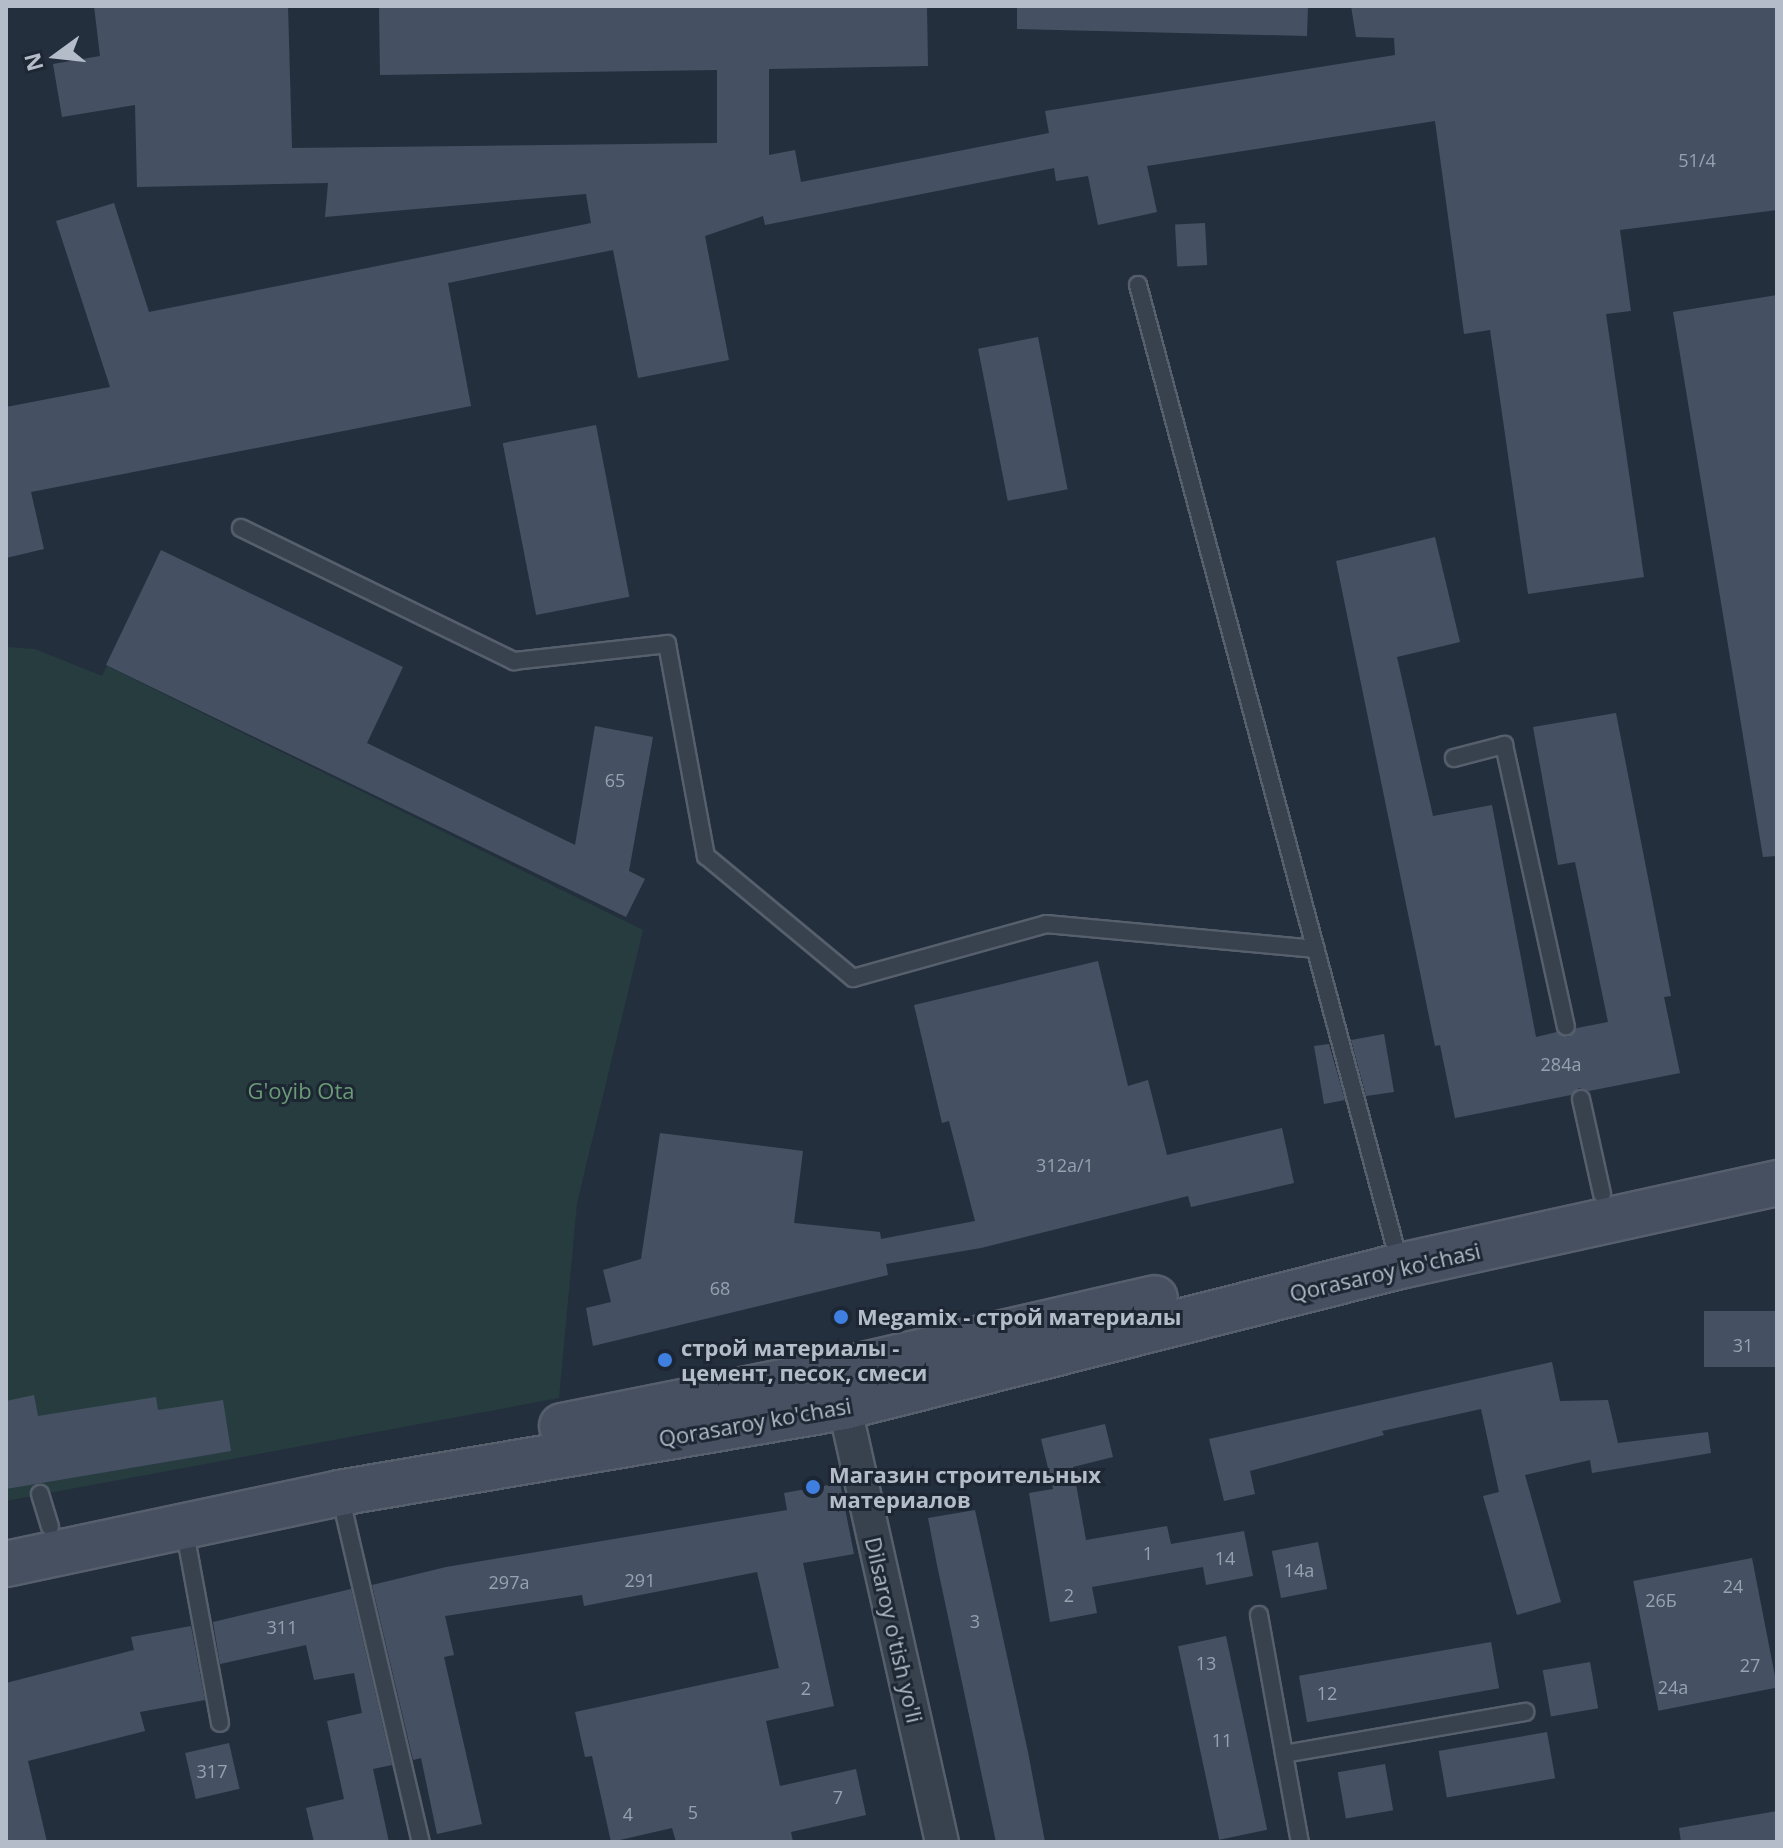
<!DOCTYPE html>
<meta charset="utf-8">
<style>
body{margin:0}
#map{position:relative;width:1783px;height:1848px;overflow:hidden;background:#242f3e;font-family:"Open Sans",sans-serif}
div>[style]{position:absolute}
.green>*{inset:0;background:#263c3f}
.building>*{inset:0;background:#455162;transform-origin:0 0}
.roads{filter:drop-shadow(2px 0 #565f6c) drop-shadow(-2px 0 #565f6c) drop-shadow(0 2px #565f6c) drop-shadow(0 -2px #565f6c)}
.service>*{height:16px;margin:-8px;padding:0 8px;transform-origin:8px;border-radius:8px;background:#38414e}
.minor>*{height:32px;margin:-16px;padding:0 16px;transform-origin:16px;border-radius:16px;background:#38414e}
.secondary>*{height:44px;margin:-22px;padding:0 22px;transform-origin:22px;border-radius:22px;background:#465061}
.dots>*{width:22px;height:22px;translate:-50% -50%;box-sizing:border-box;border:4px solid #1d2633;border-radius:50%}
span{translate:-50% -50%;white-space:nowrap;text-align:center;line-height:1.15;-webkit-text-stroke:6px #1d2633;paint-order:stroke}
.number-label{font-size:18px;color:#98a1af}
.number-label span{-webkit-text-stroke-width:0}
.park-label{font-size:22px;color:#6b9a76}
.street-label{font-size:22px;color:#b4bcc9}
.poi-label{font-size:22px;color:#b4bcc9;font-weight:700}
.left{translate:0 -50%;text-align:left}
.frame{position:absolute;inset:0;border:8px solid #b4bcc9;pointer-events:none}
.north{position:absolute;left:16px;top:16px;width:80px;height:80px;-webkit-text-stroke:6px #1d2633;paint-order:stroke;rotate:255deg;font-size:22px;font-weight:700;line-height:32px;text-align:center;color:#b4bcc9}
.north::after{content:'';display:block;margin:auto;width:28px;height:36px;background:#b4bcc9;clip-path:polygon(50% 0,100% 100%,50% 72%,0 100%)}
</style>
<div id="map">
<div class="green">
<i style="clip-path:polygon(6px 647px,35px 649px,102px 676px,107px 666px,643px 930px,577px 1203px,559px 1398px,6px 1501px)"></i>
</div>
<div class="building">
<i style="clip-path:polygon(94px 6px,288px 6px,292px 148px,717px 143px,717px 70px,380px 75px,379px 6px,927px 6px,928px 66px,769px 69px,769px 155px,795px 150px,801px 182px,1049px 133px,1045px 111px,1395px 55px,1394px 38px,1356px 37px,1351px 6px,1777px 6px,1777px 210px,1620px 230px,1631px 311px,1606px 314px,1644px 577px,1528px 594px,1490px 330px,1464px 334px,1435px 121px,1147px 166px,1157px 212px,1098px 225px,1088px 176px,1056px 181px,1054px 168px,765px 225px,763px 216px,705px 236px,729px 360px,638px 378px,613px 250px,448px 283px,471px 406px,31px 492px,44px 549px,6px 558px,6px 407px,110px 387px,56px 221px,114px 203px,149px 312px,591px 223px,586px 194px,325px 217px,328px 183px,137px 187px,135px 105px,62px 117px,53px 64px,100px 56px)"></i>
<i style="clip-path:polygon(1017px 6px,1308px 6px,1307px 36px,1017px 29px)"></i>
<i style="left:1205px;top:223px;width:42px;height:30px;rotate:87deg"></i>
<i style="clip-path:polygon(1777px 295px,1777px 856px,1763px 857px,1673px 312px)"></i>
<i style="left:1038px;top:337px;width:155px;height:61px;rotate:79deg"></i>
<i style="left:596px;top:425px;width:175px;height:95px;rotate:79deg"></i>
<i style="clip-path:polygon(1435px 537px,1460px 642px,1397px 657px,1433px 816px,1492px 805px,1536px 1037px,1557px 1032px,1568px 1037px,1577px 1028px,1608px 1022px,1575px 862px,1558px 865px,1533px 727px,1616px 713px,1671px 996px,1664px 997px,1680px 1073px,1589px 1091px,1579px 1088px,1571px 1095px,1455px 1118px,1440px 1045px,1435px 1046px,1336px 561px)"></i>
<i style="clip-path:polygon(161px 550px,403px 667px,367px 743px,575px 845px,595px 726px,653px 737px,629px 871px,645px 879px,626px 917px,106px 665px)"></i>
<i style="clip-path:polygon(1098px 961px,1128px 1086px,1148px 1080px,1167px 1155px,1282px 1128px,1294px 1183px,1191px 1207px,1188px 1196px,981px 1248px,886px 1264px,888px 1275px,593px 1346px,586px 1308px,611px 1302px,603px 1270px,641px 1259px,660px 1133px,803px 1151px,794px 1223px,880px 1232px,881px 1239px,975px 1221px,949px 1121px,942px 1123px,914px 1005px)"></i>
<i style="clip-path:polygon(1384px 1034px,1394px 1092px,1366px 1096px,1351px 1040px)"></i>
<i style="clip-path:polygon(1329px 1044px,1345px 1100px,1324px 1104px,1314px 1046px)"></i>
<i style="left:1777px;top:1311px;width:56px;height:73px;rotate:90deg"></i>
<i style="clip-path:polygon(1552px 1362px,1560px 1401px,1608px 1400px,1618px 1443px,1708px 1432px,1711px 1453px,1592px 1473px,1590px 1460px,1525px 1475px,1561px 1602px,1517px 1615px,1483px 1496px,1499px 1492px,1481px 1409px,1382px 1431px,1384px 1435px,1250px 1471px,1255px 1494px,1224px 1501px,1209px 1439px)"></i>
<i style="clip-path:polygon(34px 1395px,38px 1416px,156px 1397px,158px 1410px,223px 1400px,231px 1451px,6px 1489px,6px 1401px)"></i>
<i style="clip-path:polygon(1105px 1424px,1113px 1457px,1073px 1467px,1086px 1540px,1167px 1526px,1171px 1544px,1244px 1531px,1253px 1576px,1206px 1585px,1203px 1567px,1092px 1587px,1097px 1613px,1050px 1622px,1029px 1493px,1053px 1489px,1041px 1439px)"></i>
<i style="clip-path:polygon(840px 1483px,854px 1554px,803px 1563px,834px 1706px,766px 1721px,780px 1786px,856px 1769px,866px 1815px,791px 1832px,793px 1842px,676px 1842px,672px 1828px,611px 1842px,592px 1756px,585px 1757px,575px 1712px,779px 1668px,757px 1572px,584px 1606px,582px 1595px,445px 1616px,454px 1655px,444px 1657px,482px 1824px,437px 1834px,421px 1758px,413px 1760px,372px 1585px,446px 1567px,787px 1510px,784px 1493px)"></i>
<i style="clip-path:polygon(975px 1510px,1028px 1752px,1045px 1842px,996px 1842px,937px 1565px,928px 1518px)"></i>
<i style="left:1318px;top:1542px;width:48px;height:47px;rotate:79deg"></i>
<i style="left:1752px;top:1558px;width:132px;height:121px;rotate:79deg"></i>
<i style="clip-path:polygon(351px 1589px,392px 1765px,373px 1769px,389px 1842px,314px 1842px,306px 1808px,344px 1799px,327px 1721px,362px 1713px,354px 1673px,314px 1680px,306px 1645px,220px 1664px,213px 1622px)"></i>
<i style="clip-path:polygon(191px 1626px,205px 1700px,140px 1712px,145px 1731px,28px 1761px,47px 1842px,6px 1842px,6px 1683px,134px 1650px,131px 1637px)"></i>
<i style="left:1226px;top:1636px;width:198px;height:49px;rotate:78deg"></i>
<i style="left:1491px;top:1642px;width:47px;height:195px;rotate:80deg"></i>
<i style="left:1590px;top:1662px;width:47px;height:48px;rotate:80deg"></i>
<i style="left:1547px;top:1732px;width:47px;height:110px;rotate:80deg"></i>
<i style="left:229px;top:1743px;width:47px;height:45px;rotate:77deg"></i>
<i style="left:1385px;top:1764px;width:47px;height:48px;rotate:80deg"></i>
<i style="clip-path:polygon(1777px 1811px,1777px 1842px,1681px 1842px,1679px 1828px)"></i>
</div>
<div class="roads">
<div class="service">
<i style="left:1138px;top:285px;width:1014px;rotate:75.03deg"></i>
<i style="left:241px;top:528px;width:304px;rotate:26deg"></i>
<i style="left:514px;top:661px;width:154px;rotate:-6.3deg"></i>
<i style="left:667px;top:644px;width:216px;rotate:79.6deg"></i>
<i style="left:706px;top:856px;width:191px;rotate:39.7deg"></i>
<i style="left:853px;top:978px;width:200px;rotate:-15.6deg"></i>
<i style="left:1046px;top:924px;width:271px;rotate:5.3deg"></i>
<i style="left:1454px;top:758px;width:52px;rotate:-14.6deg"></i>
<i style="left:1504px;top:745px;width:288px;rotate:77.6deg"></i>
<i style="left:1581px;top:1099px;width:97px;rotate:77.5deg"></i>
<i style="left:40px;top:1494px;width:34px;rotate:73deg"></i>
<i style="left:340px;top:1495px;width:356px;rotate:76.9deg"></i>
<i style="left:184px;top:1527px;width:199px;rotate:79.6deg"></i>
<i style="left:1259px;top:1615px;width:231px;rotate:79.8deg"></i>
<i style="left:1284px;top:1754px;width:245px;rotate:-9.9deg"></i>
</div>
<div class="minor">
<i style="left:840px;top:1386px;width:467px;rotate:77.4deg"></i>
</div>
<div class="secondary">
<i style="left:562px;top:1426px;width:280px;rotate:-11.3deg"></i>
<i style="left:837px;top:1371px;width:326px;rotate:-12.9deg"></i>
<i style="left:6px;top:1564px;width:340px;rotate:-12deg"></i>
<i style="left:339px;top:1493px;width:512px;rotate:-9.66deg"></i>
<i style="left:844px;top:1407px;width:574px;rotate:-14.23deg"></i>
<i style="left:1400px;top:1266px;width:386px;rotate:-12.4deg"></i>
</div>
</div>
<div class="dots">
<i style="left:841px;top:1317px;background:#3f7fe0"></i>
<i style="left:665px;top:1360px;background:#3f7fe0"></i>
<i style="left:813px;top:1487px;background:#3f7fe0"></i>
</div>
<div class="number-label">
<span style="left:1697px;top:160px">51/4</span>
<span style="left:615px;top:780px">65</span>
<span style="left:1561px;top:1064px">284а</span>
<span style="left:1065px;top:1165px">312а/1</span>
<span style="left:720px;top:1288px">68</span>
<span style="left:1743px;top:1345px">31</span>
<span style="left:1148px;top:1553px">1</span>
<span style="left:1225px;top:1558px">14</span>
<span style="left:1299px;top:1570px">14a</span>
<span style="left:640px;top:1580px">291</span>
<span style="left:509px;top:1582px">297a</span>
<span style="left:1733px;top:1586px">24</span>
<span style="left:1069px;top:1595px">2</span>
<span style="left:1661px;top:1600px">26Б</span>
<span style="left:975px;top:1621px">3</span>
<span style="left:282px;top:1627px">311</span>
<span style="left:1206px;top:1663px">13</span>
<span style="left:1750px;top:1665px">27</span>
<span style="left:1673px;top:1687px">24а</span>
<span style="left:806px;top:1688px">2</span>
<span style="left:1327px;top:1693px">12</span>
<span style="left:1222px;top:1740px">11</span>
<span style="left:212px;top:1771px">317</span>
<span style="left:838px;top:1797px">7</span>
<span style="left:693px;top:1812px">5</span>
<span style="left:628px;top:1814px">4</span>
</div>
<div class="park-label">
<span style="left:301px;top:1091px">G'oyib Ota</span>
</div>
<div class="street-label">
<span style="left:1385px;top:1272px;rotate:-13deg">Qorasaroy ko'chasi</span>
<span style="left:755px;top:1422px;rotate:-10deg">Qorasaroy ko'chasi</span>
<span style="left:894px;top:1630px;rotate:77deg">Dilsaroy o'tish yo'li</span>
</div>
<div class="poi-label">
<span class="left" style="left:857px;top:1317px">Megamix - строй материалы</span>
<span class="left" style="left:681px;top:1360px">строй материалы -<br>цемент, песок, смеси</span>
<span class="left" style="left:829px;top:1487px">Магазин строительных<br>материалов</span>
</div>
<div class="frame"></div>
<div class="north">N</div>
</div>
